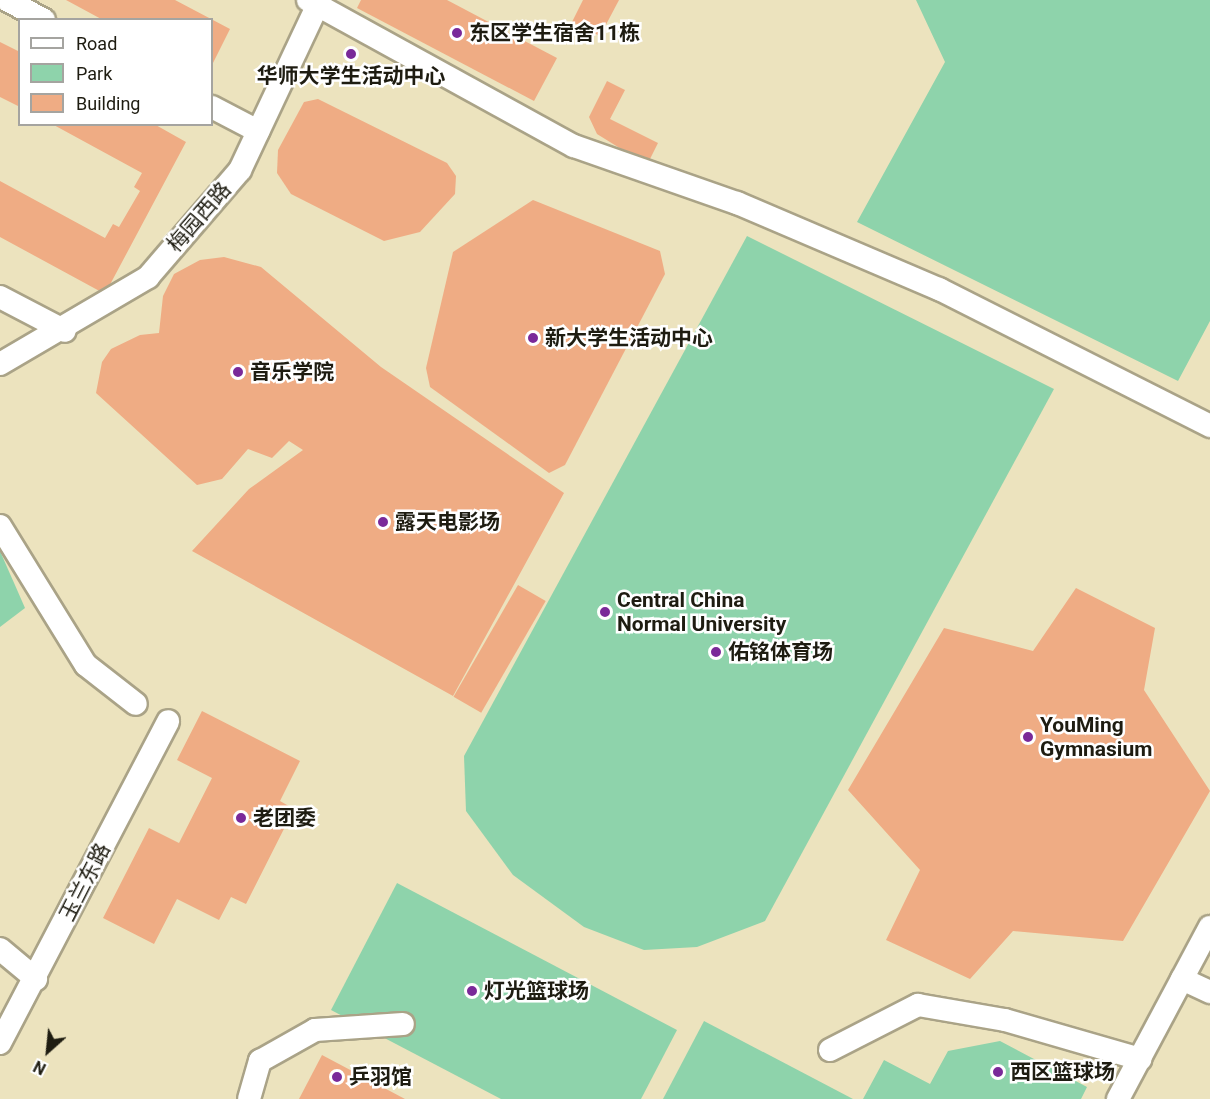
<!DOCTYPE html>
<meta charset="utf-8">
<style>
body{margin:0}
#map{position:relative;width:1210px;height:1099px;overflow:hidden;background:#f7f0d2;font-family:Roboto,"Noto Sans SC",sans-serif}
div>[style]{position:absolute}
.built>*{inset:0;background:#ece3be}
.green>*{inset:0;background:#8ed3ab}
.building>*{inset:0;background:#efac84;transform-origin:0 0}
.roads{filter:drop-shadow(2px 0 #aaa387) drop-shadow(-2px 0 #aaa387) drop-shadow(0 2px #aaa387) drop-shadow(0 -2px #aaa387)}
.street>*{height:22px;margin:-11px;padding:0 11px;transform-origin:11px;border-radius:11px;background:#fff}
.dots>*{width:16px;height:16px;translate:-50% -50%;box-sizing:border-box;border:3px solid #fff;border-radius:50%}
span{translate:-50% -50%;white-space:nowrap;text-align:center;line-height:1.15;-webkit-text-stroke:5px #fff;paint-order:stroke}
.poi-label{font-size:21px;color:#1e1c11;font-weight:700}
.left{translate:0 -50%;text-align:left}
.street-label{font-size:21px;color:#1e1c11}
.legend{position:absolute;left:18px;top:18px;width:195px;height:108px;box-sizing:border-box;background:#fff;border:2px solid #a5a4a0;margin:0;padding:8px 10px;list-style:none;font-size:18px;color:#1e1c11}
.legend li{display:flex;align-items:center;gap:12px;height:30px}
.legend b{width:30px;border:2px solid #a5a4a0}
.north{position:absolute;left:18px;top:1021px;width:60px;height:60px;-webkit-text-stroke:4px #fff;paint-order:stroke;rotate:207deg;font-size:16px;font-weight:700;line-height:24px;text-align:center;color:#1e1c11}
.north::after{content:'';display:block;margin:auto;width:21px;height:27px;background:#1e1c11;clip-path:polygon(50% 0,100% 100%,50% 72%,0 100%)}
</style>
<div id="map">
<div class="built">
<i style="clip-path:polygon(evenodd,0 0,1210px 0,1210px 1099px,0 1099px,0 0,20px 20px,212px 20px,212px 124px,20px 124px,20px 20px)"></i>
</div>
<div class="green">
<i style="clip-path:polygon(916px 0,1210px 0,1210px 321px,1178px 381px,857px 222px,945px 62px)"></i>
<i style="clip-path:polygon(747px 236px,1054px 389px,765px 921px,697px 947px,644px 950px,584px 927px,513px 875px,466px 811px,464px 756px)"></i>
<i style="clip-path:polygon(0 551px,25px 608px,0 627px)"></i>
<i style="clip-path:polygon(397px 883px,677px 1030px,641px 1099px,501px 1099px,331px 1010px)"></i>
<i style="clip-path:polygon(704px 1021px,853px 1099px,663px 1099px)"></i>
<i style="clip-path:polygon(1000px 1041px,1087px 1087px,1081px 1099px,863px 1099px,884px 1060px,930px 1084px,948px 1051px)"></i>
</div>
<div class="building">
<i style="clip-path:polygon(66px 0,175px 0,230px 29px,212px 65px,212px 20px,103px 20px)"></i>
<i style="clip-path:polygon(361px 0,447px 0,557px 58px,534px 101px,357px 8px)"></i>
<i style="clip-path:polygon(583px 0,619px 0,600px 36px,572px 22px)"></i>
<i style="clip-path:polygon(0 42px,20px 52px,20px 107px,0 97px)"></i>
<i style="clip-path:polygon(607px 81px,625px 90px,610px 119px,658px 143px,647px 165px,597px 134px,589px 117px)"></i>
<i style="clip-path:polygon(318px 99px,447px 163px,456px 176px,455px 194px,420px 232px,384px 241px,291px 194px,277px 173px,278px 150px,304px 102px)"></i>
<i style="clip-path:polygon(52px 124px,154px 124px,186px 142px,105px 294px,0 237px,0 181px,105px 238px,113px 224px,119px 227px,140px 191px,134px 187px,142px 173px)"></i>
<i style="clip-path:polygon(533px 200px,660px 251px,665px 274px,565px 465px,549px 473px,430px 387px,426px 368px,453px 252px)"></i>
<i style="clip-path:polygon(224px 257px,261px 267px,381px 367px,564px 493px,453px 696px,192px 551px,249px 489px,303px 450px,289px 441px,272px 458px,248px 449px,222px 479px,197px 485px,96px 393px,102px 362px,111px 349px,140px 335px,159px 333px,163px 296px,174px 274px,200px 260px)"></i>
<i style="left:518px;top:585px;width:32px;height:129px;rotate:30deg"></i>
<i style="clip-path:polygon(1076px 588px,1155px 628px,1144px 690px,1210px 791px,1123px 941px,1013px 931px,970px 979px,886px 940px,920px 870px,848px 790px,944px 628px,1033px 651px)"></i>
<i style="clip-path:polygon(202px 711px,300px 761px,280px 801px,294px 809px,246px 904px,231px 897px,219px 920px,177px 899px,154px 944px,103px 918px,149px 828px,179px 843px,212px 778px,177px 760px)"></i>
<i style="clip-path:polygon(322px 1055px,405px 1099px,299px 1099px)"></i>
</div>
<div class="roads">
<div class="street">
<i style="left:7px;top:0;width:42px;rotate:28.4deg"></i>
<i style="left:308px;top:0;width:303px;rotate:28.8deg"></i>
<i style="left:574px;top:146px;width:173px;rotate:19.3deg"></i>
<i style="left:737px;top:203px;width:220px;rotate:23.1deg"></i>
<i style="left:939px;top:289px;width:304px;rotate:26.8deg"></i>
<i style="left:212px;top:107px;width:52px;rotate:27.6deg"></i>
<i style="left:0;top:297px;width:73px;rotate:27.6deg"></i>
<i style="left:0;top:364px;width:172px;rotate:-30.4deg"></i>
<i style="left:148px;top:277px;width:141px;rotate:-49.3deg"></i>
<i style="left:240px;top:170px;width:188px;rotate:-64.8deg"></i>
<i style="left:0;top:526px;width:163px;rotate:58.3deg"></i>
<i style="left:86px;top:665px;width:63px;rotate:38deg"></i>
<i style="left:0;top:949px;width:47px;rotate:39.8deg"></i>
<i style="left:1182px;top:979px;width:31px;rotate:25deg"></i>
<i style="left:0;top:1043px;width:363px;rotate:-62.4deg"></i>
<i style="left:830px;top:1050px;width:99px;rotate:-27.1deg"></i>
<i style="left:918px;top:1005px;width:88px;rotate:9.8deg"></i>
<i style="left:1005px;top:1020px;width:141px;rotate:16.1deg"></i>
<i style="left:249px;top:1099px;width:40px;rotate:-74deg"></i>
<i style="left:260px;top:1061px;width:63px;rotate:-29.4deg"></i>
<i style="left:315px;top:1030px;width:88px;rotate:-3.9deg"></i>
<i style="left:1118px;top:1099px;width:195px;rotate:-61.9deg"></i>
</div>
</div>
<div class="dots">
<i style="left:457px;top:33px;background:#7a2999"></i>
<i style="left:351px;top:54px;background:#7a2999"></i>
<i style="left:533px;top:338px;background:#7a2999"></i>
<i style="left:238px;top:372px;background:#7a2999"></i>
<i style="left:383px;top:522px;background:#7a2999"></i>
<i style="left:605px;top:612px;background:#7a2999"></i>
<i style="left:716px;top:652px;background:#7a2999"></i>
<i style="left:1028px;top:737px;background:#7a2999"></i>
<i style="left:241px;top:818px;background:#7a2999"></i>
<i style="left:472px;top:991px;background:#7a2999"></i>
<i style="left:998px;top:1072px;background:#7a2999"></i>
<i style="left:337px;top:1077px;background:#7a2999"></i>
</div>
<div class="poi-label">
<span class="left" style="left:469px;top:33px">东区学生宿舍11栋</span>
<span style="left:351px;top:76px">华师大学生活动中心</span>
<span class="left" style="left:545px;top:338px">新大学生活动中心</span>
<span class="left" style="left:250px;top:372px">音乐学院</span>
<span class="left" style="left:395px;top:522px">露天电影场</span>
<span class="left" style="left:617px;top:612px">Central China<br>Normal University</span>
<span class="left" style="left:728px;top:652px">佑铭体育场</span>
<span class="left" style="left:1040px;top:737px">YouMing<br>Gymnasium</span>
<span class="left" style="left:253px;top:818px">老团委</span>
<span class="left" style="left:484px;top:991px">灯光篮球场</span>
<span class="left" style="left:1010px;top:1072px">西区篮球场</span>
<span class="left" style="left:349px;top:1077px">乒羽馆</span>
</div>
<div class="street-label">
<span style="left:199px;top:217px;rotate:-49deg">梅园西路</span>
<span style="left:85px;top:882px;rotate:-63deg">玉兰东路</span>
</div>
<ul class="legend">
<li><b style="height:8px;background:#fff"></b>Road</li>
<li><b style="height:16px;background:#8ed3ab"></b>Park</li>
<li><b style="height:16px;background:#efac84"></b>Building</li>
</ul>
<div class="north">N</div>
</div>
